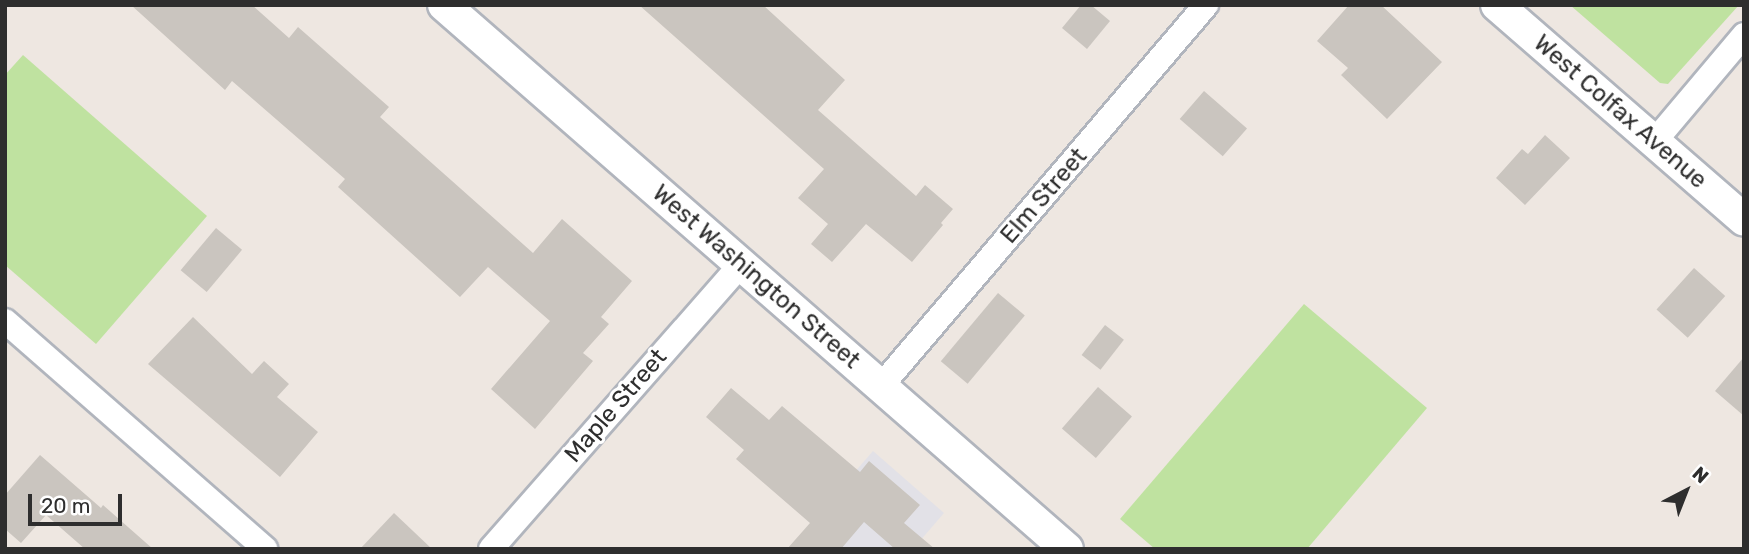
<!DOCTYPE html>
<style>
body{margin:0}
#map{position:relative;width:1749px;height:554px;overflow:hidden;background:#eee7e1;font-family:Rubik,sans-serif}
div>[style]{position:absolute}
.industrial>*{inset:0;background:#e2e1e7}
.green>*{inset:0;background:#bfe2a0}
.building>*{inset:0;background:#cac5bf;transform-origin:0 0}
.roads{filter:drop-shadow(2px 0 #b1b5bd) drop-shadow(-2px 0 #b1b5bd) drop-shadow(0 2px #b1b5bd) drop-shadow(0 -2px #b1b5bd)}
.minor>*{height:24px;margin:-12px;padding:0 12px;transform-origin:12px;border-radius:12px;background:#fff}
.tertiary>*{height:32px;margin:-16px;padding:0 16px;transform-origin:16px;border-radius:16px;background:#fff}
span{translate:-50% -50%;white-space:nowrap;text-align:center;line-height:1.15;-webkit-text-stroke:6px #fff;paint-order:stroke}
.street-label{font-size:24px;color:#2e2e2e}
.frame{position:absolute;inset:0;border:7px solid #2e2e2e;pointer-events:none}
.north{position:absolute;left:1651px;top:456px;width:70px;height:70px;-webkit-text-stroke:5px #fff;paint-order:stroke;rotate:42deg;font-size:19px;font-weight:700;line-height:28px;text-align:center;color:#2e2e2e}
.north::after{content:'';display:block;margin:auto;width:24px;height:32px;background:#2e2e2e;clip-path:polygon(50% 0,100% 100%,50% 72%,0 100%)}
.scale{position:absolute;left:28px;top:494px;width:94px;height:32px;box-sizing:border-box;border:4px solid #2e2e2e;border-top:0;padding-left:9px;font-size:21px;line-height:24px;white-space:nowrap;color:#2e2e2e;-webkit-text-stroke:5px #fff;paint-order:stroke}
</style>
<div id="map">
<div class="industrial">
<i style="clip-path:polygon(873px 451px,944px 513px,913px 549px,788px 549px)"></i>
</div>
<div class="green">
<i style="clip-path:polygon(1570px 5px,1739px 5px,1668px 84px,1660px 83px)"></i>
<i style="clip-path:polygon(23px 55px,207px 216px,96px 344px,5px 265px,5px 75px)"></i>
<i style="clip-path:polygon(1304px 304px,1427px 408px,1307px 549px,1155px 549px,1120px 519px)"></i>
</div>
<div class="building">
<i style="clip-path:polygon(131px 5px,252px 5px,289px 38px,298px 27px,389px 107px,380px 117px,533px 253px,562px 219px,632px 281px,601px 317px,609px 324px,583px 353px,593px 361px,535px 429px,491px 389px,550px 321px,488px 267px,460px 297px,338px 187px,345px 179px,232px 81px,225px 90px)"></i>
<i style="clip-path:polygon(639px 5px,763px 5px,845px 80px,818px 110px,916px 196px,925px 185px,953px 209px,941px 223px,943px 225px,912px 262px,866px 224px,832px 262px,811px 244px,828px 224px,798px 198px,824px 169px)"></i>
<i style="clip-path:polygon(1081px 5px,1091px 5px,1110px 21px,1087px 49px,1062px 28px)"></i>
<i style="clip-path:polygon(1349px 5px,1381px 5px,1442px 62px,1387px 119px,1341px 75px,1348px 68px,1317px 41px)"></i>
<i style="left:1204px;top:91px;width:57px;height:37px;rotate:41deg"></i>
<i style="clip-path:polygon(1545px 135px,1570px 158px,1525px 205px,1496px 178px,1522px 149px,1528px 154px)"></i>
<i style="left:216px;top:228px;width:34px;height:55px;rotate:40deg"></i>
<i style="left:1694px;top:268px;width:42px;height:56px;rotate:42deg"></i>
<i style="left:998px;top:293px;width:35px;height:89px;rotate:40deg"></i>
<i style="clip-path:polygon(193px 317px,252px 374px,264px 361px,289px 384px,277px 397px,318px 432px,280px 477px,148px 364px)"></i>
<i style="left:1105px;top:325px;width:24px;height:38px;rotate:38deg"></i>
<i style="clip-path:polygon(1744px 357px,1744px 416px,1715px 391px)"></i>
<i style="left:1098px;top:387px;width:45px;height:55px;rotate:41deg"></i>
<i style="clip-path:polygon(731px 388px,769px 420px,782px 406px,860px 472px,869px 461px,920px 505px,904px 523px,935px 549px,895px 549px,864px 522px,841px 549px,787px 549px,810px 523px,736px 459px,744px 450px,706px 417px)"></i>
<i style="clip-path:polygon(40px 455px,101px 508px,103px 505px,153px 549px,85px 549px,46px 515px,21px 543px,5px 529px,5px 495px)"></i>
<i style="clip-path:polygon(394px 513px,432px 549px,360px 549px)"></i>
</div>
<div class="roads">
<div class="minor">
<i style="left:1654px;top:142px;width:140px;rotate:-49.9deg"></i>
<i style="left:5px;top:321px;width:346px;rotate:41.2deg"></i>
<i style="left:881px;top:386px;width:501px;rotate:-49.54deg"></i>
<i style="left:491px;top:549px;width:379px;rotate:-48.7deg"></i>
</div>
<div class="tertiary">
<i style="left:444px;top:5px;width:827px;rotate:41.13deg"></i>
<i style="left:1497px;top:5px;width:327px;rotate:41deg"></i>
</div>
</div>
<div class="street-label">
<span style="left:1620px;top:112px;rotate:41deg">West Colfax Avenue</span>
<span style="left:1044px;top:196px;rotate:-49deg">Elm Street</span>
<span style="left:756px;top:277px;rotate:41deg">West Washington Street</span>
<span style="left:616px;top:406px;rotate:-49deg">Maple Street</span>
</div>
<div class="frame"></div>
<div class="north">N</div>
<div class="scale">20 m</div>
</div>
